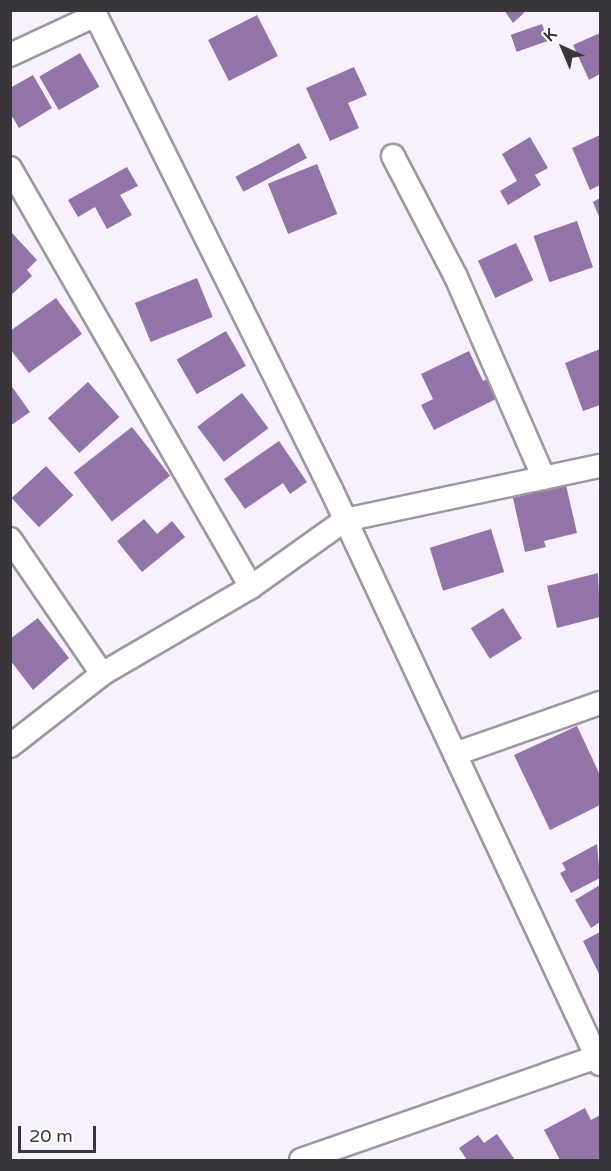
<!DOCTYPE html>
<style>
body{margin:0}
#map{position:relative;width:611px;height:1171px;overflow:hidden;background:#f8f1fd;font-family:"Varela Round",sans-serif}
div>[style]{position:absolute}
.building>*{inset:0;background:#9274a8;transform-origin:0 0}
.roads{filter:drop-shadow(2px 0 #9d97a3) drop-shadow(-2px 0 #9d97a3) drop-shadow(0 2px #9d97a3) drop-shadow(0 -2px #9d97a3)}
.minor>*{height:22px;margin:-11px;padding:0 11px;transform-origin:11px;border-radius:11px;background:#fff}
span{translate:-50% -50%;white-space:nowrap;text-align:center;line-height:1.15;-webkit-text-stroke:5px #fff;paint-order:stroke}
.frame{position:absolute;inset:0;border:12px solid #38363b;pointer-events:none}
.north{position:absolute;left:533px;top:18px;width:60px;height:60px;-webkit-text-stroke:4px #fff;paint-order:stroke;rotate:316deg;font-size:16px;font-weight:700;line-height:24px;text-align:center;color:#38363b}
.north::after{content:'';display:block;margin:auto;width:21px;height:27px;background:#38363b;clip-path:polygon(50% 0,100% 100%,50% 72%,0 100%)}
.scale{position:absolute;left:18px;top:1126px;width:78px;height:27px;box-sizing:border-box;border:3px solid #38363b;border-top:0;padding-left:8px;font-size:18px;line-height:21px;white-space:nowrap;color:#38363b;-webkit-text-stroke:4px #fff;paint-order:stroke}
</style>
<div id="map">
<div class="building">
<i style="clip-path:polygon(504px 10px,522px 10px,524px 13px,513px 23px)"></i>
<i style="left:257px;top:15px;width:46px;height:55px;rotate:63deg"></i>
<i style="left:542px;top:24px;width:18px;height:33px;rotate:71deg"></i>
<i style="clip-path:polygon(600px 33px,600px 74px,589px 80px,573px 45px)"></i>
<i style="left:80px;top:53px;width:39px;height:47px;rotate:60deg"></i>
<i style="clip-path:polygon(354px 67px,367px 95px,348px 103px,359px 128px,330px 141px,306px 88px)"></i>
<i style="clip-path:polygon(33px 75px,52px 108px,19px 128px,10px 113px,10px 88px)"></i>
<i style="clip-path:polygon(600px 135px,600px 185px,590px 190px,572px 148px)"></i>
<i style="clip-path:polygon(530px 137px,548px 168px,535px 175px,541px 185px,508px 205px,500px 191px,517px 181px,502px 154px)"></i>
<i style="left:299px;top:143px;width:17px;height:72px;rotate:62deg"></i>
<i style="left:317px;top:164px;width:54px;height:53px;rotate:68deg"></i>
<i style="clip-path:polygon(127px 167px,138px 186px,120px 195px,132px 215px,107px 229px,95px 207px,78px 217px,68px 200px)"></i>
<i style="clip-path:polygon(600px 198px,600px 219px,593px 202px)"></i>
<i style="left:577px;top:221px;width:49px;height:46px;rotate:71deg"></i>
<i style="clip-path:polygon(12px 233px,37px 260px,27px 270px,32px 276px,10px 296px)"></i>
<i style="left:516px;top:243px;width:41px;height:42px;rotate:65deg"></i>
<i style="left:197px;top:278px;width:42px;height:67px;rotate:68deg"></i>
<i style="clip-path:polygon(56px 298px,82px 334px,29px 373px,10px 349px,10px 331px)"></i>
<i style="left:226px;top:331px;width:40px;height:57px;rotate:60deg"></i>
<i style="clip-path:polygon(600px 349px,600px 405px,583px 411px,565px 363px)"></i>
<i style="clip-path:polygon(469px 351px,483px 381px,493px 377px,502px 396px,434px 430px,421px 405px,433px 399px,421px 374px)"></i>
<i style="left:88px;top:382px;width:47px;height:54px;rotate:48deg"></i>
<i style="clip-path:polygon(10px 384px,30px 412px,10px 426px)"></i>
<i style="left:242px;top:393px;width:44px;height:56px;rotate:53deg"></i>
<i style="left:132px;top:427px;width:62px;height:74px;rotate:52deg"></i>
<i style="clip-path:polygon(279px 441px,307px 482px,290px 494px,283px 483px,245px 509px,224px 479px)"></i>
<i style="left:46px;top:466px;width:40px;height:47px;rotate:47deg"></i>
<i style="clip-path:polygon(566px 485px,577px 533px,544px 541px,546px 547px,525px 552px,513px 498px)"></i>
<i style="clip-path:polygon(144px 519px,157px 534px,172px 521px,185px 537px,142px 572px,117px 541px)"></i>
<i style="left:491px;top:529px;width:45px;height:64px;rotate:73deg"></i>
<i style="clip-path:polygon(598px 573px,600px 617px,557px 628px,547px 586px)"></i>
<i style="left:503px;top:608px;width:36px;height:38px;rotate:58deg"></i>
<i style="clip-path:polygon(38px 618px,69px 658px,33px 690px,10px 660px,10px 639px)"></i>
<i style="clip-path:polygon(577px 726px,600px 775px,600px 805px,550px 830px,514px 755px)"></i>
<i style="clip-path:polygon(597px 844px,600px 878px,571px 893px,560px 873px,566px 870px,562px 863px)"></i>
<i style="clip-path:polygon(600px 885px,600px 922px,591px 928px,575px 900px)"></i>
<i style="clip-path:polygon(600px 932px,600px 976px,583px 941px)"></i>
<i style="clip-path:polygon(585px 1108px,591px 1120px,600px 1115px,600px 1160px,560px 1160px,544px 1130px)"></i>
<i style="clip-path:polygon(497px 1134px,515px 1160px,467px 1160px,459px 1148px,478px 1135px,484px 1143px)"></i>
</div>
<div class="roads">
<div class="minor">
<i style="left:93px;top:10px;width:535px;rotate:63.58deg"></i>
<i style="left:331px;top:489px;width:635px;rotate:64.93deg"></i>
<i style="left:10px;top:55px;width:95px;rotate:-24.9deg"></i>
<i style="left:393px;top:156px;width:136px;rotate:62.5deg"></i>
<i style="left:456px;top:277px;width:219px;rotate:66.4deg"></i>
<i style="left:10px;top:168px;width:483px;rotate:60.1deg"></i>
<i style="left:10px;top:539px;width:163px;rotate:55.7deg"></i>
<i style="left:10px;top:746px;width:117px;rotate:-38deg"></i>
<i style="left:102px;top:674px;width:173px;rotate:-30.3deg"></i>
<i style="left:251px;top:587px;width:115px;rotate:-35.5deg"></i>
<i style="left:345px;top:520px;width:261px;rotate:-12deg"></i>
<i style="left:455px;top:754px;width:154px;rotate:-19.4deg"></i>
<i style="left:301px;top:1160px;width:317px;rotate:-19.2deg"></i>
</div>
</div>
<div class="frame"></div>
<div class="north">K</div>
<div class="scale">20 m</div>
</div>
